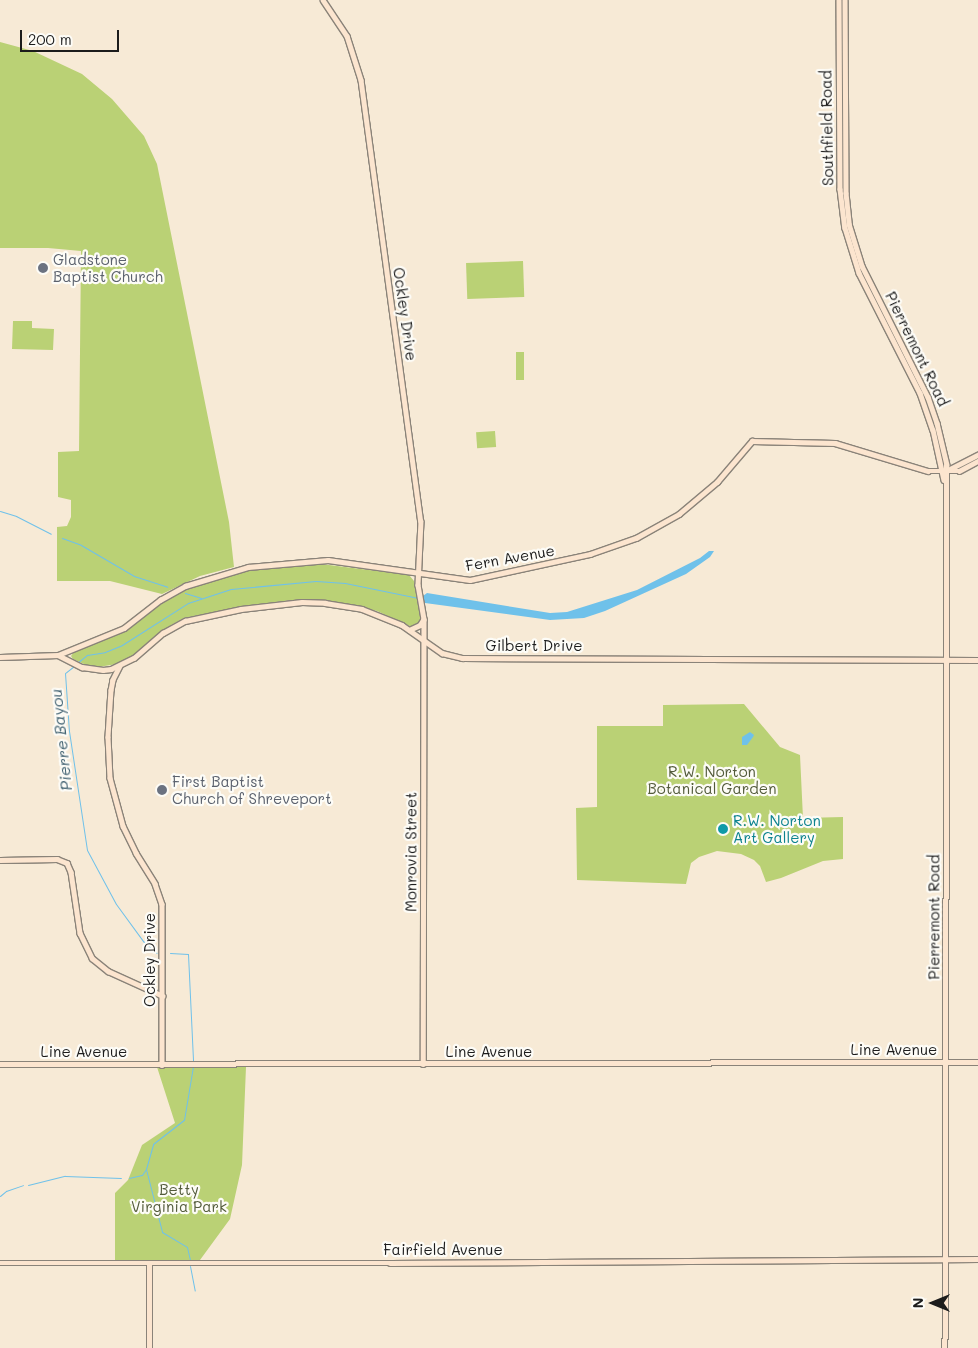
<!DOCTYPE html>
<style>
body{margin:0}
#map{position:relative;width:978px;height:1348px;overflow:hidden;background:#f7ead6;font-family:Mali,sans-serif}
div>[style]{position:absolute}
.green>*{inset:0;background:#bad175;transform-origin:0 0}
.water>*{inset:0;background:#6fc1ea}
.stream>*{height:1px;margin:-0.5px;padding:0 0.5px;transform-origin:0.5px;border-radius:0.5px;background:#6fc1ea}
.roads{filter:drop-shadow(1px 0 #8a8379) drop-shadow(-1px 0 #8a8379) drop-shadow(0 1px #8a8379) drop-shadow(0 -1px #8a8379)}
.secondary>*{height:4.5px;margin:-2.25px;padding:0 2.25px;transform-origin:2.25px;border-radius:2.25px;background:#fce5cf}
.dots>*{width:14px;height:14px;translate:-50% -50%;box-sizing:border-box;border:2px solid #fdfcf7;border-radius:50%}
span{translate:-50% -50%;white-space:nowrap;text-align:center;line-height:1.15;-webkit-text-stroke:4.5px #fdfcf7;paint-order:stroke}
.street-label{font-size:15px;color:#1c1c1c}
.worship-label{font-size:15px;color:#5b616d}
.left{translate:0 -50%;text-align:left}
.park-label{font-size:15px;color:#535b3b}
.culture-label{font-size:15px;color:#0d838f}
.water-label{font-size:16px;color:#3d5e6e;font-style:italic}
.north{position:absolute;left:908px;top:1278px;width:50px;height:50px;-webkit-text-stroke:4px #fdfcf7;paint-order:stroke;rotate:270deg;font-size:14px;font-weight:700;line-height:20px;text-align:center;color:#1c1c1c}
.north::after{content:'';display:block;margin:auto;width:18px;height:22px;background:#1c1c1c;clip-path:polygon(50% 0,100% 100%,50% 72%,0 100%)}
.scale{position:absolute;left:20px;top:30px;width:99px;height:22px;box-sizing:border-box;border:2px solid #1c1c1c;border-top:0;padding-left:6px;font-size:15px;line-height:18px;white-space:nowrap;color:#1c1c1c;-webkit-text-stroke:4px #fdfcf7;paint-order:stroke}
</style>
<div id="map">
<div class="green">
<i style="clip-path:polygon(0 42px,33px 51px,82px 74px,112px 99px,144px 136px,157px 164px,229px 522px,234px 567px,200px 576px,162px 594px,110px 581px,57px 581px,57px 527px,67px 526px,71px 517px,71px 500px,58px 497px,58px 452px,79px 451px,81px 251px,48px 248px,0 248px)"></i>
<i style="left:523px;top:261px;width:36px;height:57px;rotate:88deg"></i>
<i style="clip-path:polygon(13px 321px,32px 321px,32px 328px,54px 329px,53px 350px,12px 349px)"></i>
<i style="left:516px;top:352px;width:8px;height:28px"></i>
<i style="left:495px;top:431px;width:16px;height:19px;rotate:86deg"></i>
<i style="clip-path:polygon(313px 563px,409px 575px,414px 581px,421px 622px,412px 627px,377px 611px,343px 603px,292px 600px,244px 606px,184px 618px,171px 625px,135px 654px,117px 664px,98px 667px,86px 665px,73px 659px,71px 656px,74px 652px,127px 630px,157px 605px,189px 587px,248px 570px)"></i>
<i style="clip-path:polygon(744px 704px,780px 747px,800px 755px,803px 818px,843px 817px,843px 859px,823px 861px,781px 878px,766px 882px,760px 866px,754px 860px,741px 854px,717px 851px,699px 857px,691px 863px,686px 884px,577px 880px,576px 808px,597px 807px,597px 726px,663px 726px,663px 705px)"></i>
<i style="clip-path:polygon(157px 1067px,246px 1067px,242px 1165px,230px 1219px,200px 1260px,115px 1260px,115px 1193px,128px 1180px,142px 1145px,175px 1123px)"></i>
</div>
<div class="water">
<i style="clip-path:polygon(709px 551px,714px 551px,710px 557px,686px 574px,605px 611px,584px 618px,550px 620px,425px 603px,423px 600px,423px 596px,427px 593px,550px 613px,567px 612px,637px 590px,700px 558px)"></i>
<i style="clip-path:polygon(750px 732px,754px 735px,753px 737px,747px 745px,742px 745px,742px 737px)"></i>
</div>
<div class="stream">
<i style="left:0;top:511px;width:17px;rotate:17deg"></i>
<i style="left:16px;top:516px;width:39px;rotate:27deg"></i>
<i style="left:62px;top:538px;width:20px;rotate:20deg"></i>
<i style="left:81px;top:545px;width:61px;rotate:30.3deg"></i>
<i style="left:134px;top:576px;width:35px;rotate:18deg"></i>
<i style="left:185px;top:593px;width:17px;rotate:17deg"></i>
<i style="left:77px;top:663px;width:13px;rotate:-39deg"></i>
<i style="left:87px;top:655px;width:18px;rotate:-9deg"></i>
<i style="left:105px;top:652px;width:18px;rotate:-22deg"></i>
<i style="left:122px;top:645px;width:78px;rotate:-32.5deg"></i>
<i style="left:188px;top:603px;width:45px;rotate:-18deg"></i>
<i style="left:231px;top:589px;width:85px;rotate:-5.4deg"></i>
<i style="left:316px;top:581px;width:29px;rotate:4deg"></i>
<i style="left:345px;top:583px;width:76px;rotate:11.5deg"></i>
<i style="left:74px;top:666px;width:11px;rotate:142deg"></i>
<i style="left:65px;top:673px;width:58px;rotate:86.1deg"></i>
<i style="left:69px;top:731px;width:120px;rotate:81.4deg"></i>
<i style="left:87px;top:850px;width:61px;rotate:61.8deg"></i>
<i style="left:116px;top:904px;width:46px;rotate:53.9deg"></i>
<i style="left:143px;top:941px;width:18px;rotate:41deg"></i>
<i style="left:170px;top:953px;width:18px;rotate:3deg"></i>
<i style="left:188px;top:954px;width:108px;rotate:87.3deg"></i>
<i style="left:146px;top:1169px;width:65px;rotate:75.7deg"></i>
<i style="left:162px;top:1232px;width:29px;rotate:31deg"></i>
<i style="left:187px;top:1247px;width:13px;rotate:77deg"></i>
<i style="left:129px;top:1178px;width:13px;rotate:-13deg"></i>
<i style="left:142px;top:1175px;width:7px;rotate:-56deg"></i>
<i style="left:146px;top:1169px;width:26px;rotate:-74deg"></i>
<i style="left:153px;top:1144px;width:39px;rotate:-38deg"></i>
<i style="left:184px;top:1120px;width:55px;rotate:-80.5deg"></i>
<i style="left:28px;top:1185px;width:38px;rotate:-14deg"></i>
<i style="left:65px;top:1176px;width:56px;rotate:2deg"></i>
<i style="left:0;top:1196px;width:8px;rotate:-40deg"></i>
<i style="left:6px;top:1191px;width:18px;rotate:-19deg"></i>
<i style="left:190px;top:1266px;width:25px;rotate:79deg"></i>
</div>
<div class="roads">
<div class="secondary">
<i style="left:323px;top:0;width:43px;rotate:56.3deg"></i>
<i style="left:347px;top:36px;width:46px;rotate:72.3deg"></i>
<i style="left:361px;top:80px;width:445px;rotate:82.3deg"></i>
<i style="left:421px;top:521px;width:64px;rotate:92.7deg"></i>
<i style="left:418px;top:585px;width:35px;rotate:80deg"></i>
<i style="left:424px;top:619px;width:445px;rotate:90.1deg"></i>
<i style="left:839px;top:0;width:189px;rotate:89.7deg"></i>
<i style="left:840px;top:189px;width:39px;rotate:83deg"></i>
<i style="left:845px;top:228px;width:47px;rotate:72.7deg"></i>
<i style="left:859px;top:273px;width:135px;rotate:63.1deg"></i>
<i style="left:920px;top:393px;width:39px;rotate:71deg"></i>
<i style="left:933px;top:430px;width:51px;rotate:77.6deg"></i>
<i style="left:845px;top:0;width:193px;rotate:89.7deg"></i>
<i style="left:846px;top:193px;width:31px;rotate:84deg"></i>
<i style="left:849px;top:224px;width:44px;rotate:72.8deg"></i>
<i style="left:862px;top:266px;width:147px;rotate:63.3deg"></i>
<i style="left:928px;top:397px;width:28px;rotate:71deg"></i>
<i style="left:937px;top:423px;width:43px;rotate:76.6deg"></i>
<i style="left:947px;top:465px;width:883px;rotate:90.13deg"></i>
<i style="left:948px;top:470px;width:34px;rotate:-27deg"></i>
<i style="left:409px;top:630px;width:12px;rotate:-24deg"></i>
<i style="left:420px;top:625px;width:6px;rotate:-59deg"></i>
<i style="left:58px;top:655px;width:27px;rotate:27deg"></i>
<i style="left:82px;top:667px;width:21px;rotate:8deg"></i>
<i style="left:103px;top:670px;width:8px;rotate:-7deg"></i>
<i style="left:111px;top:669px;width:25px;rotate:-26deg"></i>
<i style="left:134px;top:658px;width:38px;rotate:-41deg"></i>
<i style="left:163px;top:633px;width:25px;rotate:-29deg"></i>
<i style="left:185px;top:621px;width:57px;rotate:-12.1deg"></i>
<i style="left:241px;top:609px;width:61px;rotate:-6.5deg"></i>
<i style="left:302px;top:602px;width:23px;rotate:2deg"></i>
<i style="left:325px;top:603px;width:37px;rotate:9deg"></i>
<i style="left:362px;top:609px;width:43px;rotate:21.8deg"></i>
<i style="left:402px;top:625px;width:49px;rotate:35deg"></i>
<i style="left:442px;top:653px;width:21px;rotate:14deg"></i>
<i style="left:462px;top:658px;width:516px;rotate:0.22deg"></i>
<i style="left:0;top:657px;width:58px;rotate:-2deg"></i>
<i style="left:58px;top:655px;width:71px;rotate:-22.2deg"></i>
<i style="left:124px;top:628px;width:46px;rotate:-37.9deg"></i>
<i style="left:160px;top:600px;width:29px;rotate:-29deg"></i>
<i style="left:185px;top:586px;width:66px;rotate:-16.8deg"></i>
<i style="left:248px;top:567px;width:80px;rotate:-5deg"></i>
<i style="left:328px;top:560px;width:143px;rotate:8deg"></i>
<i style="left:470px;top:580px;width:123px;rotate:-12.2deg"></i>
<i style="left:590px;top:554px;width:49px;rotate:-19.2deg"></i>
<i style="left:636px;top:538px;width:49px;rotate:-29.2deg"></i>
<i style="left:679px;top:514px;width:50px;rotate:-40.1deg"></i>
<i style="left:717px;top:482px;width:54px;rotate:-49.5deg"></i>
<i style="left:752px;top:441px;width:83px;rotate:1.4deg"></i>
<i style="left:835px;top:443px;width:97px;rotate:16.8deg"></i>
<i style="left:928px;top:471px;width:31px"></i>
<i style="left:959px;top:471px;width:21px;rotate:-28deg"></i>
<i style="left:120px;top:666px;width:16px;rotate:117deg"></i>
<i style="left:113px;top:680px;width:10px;rotate:101deg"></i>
<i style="left:111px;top:690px;width:47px;rotate:93.7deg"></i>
<i style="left:108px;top:737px;width:41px;rotate:87.2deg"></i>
<i style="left:110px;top:778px;width:50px;rotate:74.8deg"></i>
<i style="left:123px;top:826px;width:30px;rotate:64deg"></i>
<i style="left:136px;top:853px;width:36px;rotate:58deg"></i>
<i style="left:155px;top:884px;width:21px;rotate:71deg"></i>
<i style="left:162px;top:904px;width:161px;rotate:90deg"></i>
<i style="left:0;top:860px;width:57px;rotate:-1deg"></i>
<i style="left:57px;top:859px;width:11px;rotate:22deg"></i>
<i style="left:67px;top:863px;width:10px;rotate:66deg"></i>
<i style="left:71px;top:872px;width:62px;rotate:81.6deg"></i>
<i style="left:80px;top:933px;width:28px;rotate:64deg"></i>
<i style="left:92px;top:958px;width:21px;rotate:39deg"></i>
<i style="left:108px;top:971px;width:60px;rotate:24.4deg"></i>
<i style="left:0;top:1064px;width:978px;rotate:-0.12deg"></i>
<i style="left:0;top:1263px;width:390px"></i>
<i style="left:390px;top:1263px;width:588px;rotate:-0.39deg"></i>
<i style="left:150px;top:1263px;width:85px;rotate:90deg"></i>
</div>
</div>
<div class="dots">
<i style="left:43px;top:268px;background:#6b7280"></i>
<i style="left:162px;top:790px;background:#6b7280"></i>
<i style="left:723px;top:829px;background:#0f9aa8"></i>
</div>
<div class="street-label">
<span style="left:827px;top:128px;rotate:-91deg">Southfield Road</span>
<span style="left:405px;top:314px;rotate:82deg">Ockley Drive</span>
<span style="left:917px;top:349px;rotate:64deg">Pierremont Road</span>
<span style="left:510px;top:558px;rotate:-10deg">Fern Avenue</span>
<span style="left:534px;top:646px">Gilbert Drive</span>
<span style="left:411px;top:852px;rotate:-90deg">Monrovia Street</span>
<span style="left:934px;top:917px;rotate:-90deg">Pierremont Road</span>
<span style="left:150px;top:960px;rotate:-90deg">Ockley Drive</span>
<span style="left:894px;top:1050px">Line Avenue</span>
<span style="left:84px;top:1052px">Line Avenue</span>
<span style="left:489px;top:1052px">Line Avenue</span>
<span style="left:443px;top:1250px">Fairfield Avenue</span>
</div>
<div class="worship-label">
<span class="left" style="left:53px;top:268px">Gladstone<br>Baptist Church</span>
<span class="left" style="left:172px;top:790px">First Baptist<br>Church of Shreveport</span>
</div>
<div class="park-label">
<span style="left:712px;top:780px">R.W. Norton<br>Botanical Garden</span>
<span style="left:179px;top:1198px">Betty<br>Virginia Park</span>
</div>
<div class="culture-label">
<span class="left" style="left:733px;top:829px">R.W. Norton<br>Art Gallery</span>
</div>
<div class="water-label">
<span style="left:61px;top:740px;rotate:-96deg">Pierre Bayou</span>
</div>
<div class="north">N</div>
<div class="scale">200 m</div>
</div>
